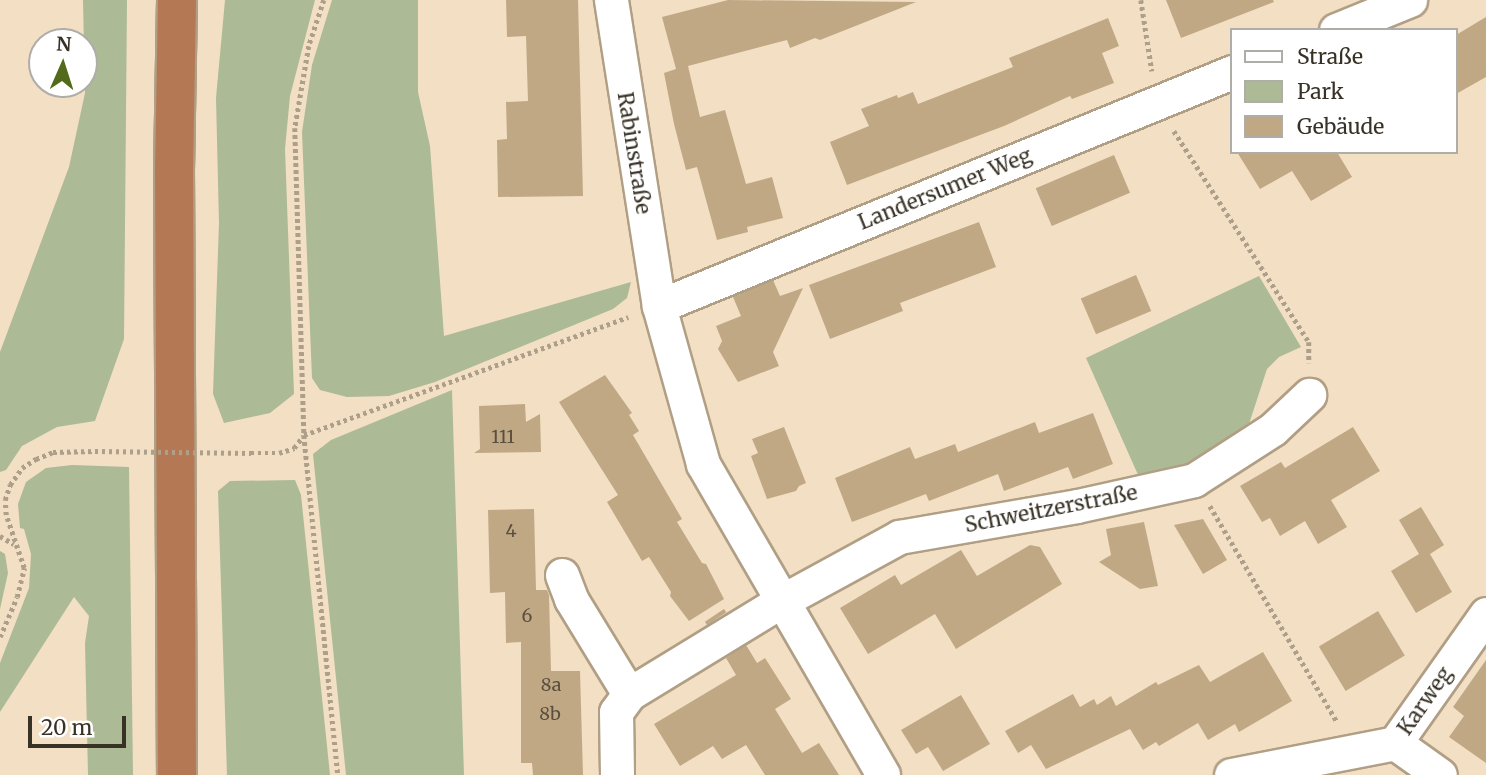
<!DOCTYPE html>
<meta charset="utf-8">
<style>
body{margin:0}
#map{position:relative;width:1486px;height:775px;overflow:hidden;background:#f2dfc4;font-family:Merriweather,serif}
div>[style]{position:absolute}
.green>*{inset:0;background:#acba96}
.building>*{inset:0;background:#c1a885;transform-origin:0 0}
.path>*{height:4.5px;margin-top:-2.25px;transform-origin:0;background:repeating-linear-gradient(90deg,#ae9f8a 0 3.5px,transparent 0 7px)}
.roads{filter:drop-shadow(2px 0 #b19f85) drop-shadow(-2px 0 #b19f85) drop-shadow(0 2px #b19f85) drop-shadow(0 -2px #b19f85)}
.street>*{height:33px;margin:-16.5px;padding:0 16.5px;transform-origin:16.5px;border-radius:16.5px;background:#fff}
.highway>*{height:38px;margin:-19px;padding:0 19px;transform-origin:19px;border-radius:19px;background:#b47854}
.path-bridge>*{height:4.5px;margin-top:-2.25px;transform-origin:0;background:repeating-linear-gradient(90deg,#ae9f8a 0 3.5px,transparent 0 7px)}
span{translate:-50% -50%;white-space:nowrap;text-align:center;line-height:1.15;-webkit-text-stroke:5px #fff;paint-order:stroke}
.number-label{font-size:18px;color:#5a4f3e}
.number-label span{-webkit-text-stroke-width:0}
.street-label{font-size:21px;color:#383126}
.legend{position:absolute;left:1230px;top:28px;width:228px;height:126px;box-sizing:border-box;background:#fff;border:2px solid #afada8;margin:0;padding:9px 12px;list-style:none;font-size:21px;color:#383126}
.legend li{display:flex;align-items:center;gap:14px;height:35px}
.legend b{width:35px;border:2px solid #afada8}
.north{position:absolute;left:28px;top:28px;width:70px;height:70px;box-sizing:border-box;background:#fff;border:2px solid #afada8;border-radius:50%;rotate:3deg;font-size:19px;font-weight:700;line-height:28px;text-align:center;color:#383126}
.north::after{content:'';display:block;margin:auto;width:24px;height:32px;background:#526a1a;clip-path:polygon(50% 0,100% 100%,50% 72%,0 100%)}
.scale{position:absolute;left:28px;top:716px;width:98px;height:32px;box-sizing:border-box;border:4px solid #383126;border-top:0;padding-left:9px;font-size:21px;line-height:24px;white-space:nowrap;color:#383126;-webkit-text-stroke:5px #fff;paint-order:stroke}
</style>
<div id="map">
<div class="green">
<i style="clip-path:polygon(83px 0,127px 0,124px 339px,95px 421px,57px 427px,22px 446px,6px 470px,0 472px,0 352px,69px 167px,85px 93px)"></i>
<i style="clip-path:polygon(225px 0,315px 0,290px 96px,285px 149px,294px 394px,270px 413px,224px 423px,213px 394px,219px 223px,216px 98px)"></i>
<i style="clip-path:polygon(332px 0,418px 0,418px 92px,430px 146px,444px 336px,631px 282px,627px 298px,613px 309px,435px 382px,389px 396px,347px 397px,320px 390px,312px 378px,302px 132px,312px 65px)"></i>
<i style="clip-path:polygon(1259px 276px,1301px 347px,1279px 357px,1267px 369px,1247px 430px,1185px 469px,1139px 477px,1086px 358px)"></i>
<i style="clip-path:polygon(452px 390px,464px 775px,346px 775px,313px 454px,331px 440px)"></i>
<i style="clip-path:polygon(72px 465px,129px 467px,133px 775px,88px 775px,85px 643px,89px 616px,74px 597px,0 712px,0 663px,29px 588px,31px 554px,24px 529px,20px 528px,18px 504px,26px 482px,46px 468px)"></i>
<i style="clip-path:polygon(295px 480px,301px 495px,330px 775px,227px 775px,218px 491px,230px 481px)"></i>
<i style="clip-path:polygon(0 551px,5px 554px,8px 573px,0 609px)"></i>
</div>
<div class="building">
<i style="clip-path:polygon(506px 0,578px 0,583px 196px,498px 197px,497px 140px,507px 139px,506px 102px,528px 101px,526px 36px,507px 37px)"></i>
<i style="clip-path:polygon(728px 0,916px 2px,820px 40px,815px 38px,790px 48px,787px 40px,688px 66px,700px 117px,725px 110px,746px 184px,772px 177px,783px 218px,747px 227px,748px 232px,717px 240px,697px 167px,686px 170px,674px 124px,664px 73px,676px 69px,662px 17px)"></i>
<i style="clip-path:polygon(1166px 0,1273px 0,1274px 2px,1181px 38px)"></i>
<i style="clip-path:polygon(1486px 17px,1486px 77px,1456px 94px,1456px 35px)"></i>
<i style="clip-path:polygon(1108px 18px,1119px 46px,1102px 53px,1114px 83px,1072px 99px,1070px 96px,1004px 126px,847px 185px,830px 142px,869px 126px,861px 109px,897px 95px,898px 98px,913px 92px,918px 104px,1013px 67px,1009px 58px)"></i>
<i style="clip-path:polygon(1237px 152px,1337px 152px,1352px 177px,1311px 201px,1292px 171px,1260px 189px)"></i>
<i style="left:1114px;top:155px;width:41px;height:85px;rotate:67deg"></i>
<i style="clip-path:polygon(979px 222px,996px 267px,900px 303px,903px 311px,830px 339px,809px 285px)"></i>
<i style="left:1136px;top:275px;width:39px;height:60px;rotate:67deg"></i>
<i style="clip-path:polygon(773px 280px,780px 296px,803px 288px,773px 352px,779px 366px,738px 382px,718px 349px,722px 341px,716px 326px,741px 316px,733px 297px)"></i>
<i style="clip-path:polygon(605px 375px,632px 413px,629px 415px,639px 431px,633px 435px,682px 519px,677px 522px,702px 563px,706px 564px,724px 599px,689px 621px,670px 596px,671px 592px,649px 557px,642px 561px,607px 502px,618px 495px,559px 402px)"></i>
<i style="clip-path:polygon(525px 404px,526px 422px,540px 414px,541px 452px,474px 453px,480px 449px,479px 406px)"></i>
<i style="clip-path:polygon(1093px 413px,1113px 464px,1073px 479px,1068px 467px,1004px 491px,998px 474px,929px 501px,926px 494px,852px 522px,835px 478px,910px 447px,915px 459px,955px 444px,958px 452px,1035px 422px,1039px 433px)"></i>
<i style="clip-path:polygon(784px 427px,806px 483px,799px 486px,796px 491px,767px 499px,751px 456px,758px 453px,752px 439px)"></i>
<i style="clip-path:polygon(1353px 427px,1380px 471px,1331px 500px,1347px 527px,1318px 544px,1305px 521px,1280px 536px,1270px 518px,1262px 522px,1240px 486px,1281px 462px,1285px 468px)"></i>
<i style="clip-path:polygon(1421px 507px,1444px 545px,1430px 554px,1452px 592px,1416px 613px,1391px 571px,1419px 554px,1399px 520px)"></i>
<i style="clip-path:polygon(534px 509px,536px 590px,547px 590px,549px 595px,551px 671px,580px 671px,583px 775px,533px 775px,532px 763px,521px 763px,521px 642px,506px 643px,505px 592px,490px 593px,488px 510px)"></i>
<i style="clip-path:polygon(1203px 519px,1227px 560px,1203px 574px,1174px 525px)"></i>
<i style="clip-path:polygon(1144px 522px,1158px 586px,1140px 589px,1099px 562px,1111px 555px,1106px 529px)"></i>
<i style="clip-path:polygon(1030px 545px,1040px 547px,1062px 584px,956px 649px,935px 614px,868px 654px,840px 608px,895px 575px,901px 585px,961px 550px,977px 576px)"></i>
<i style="left:724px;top:609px;width:4px;height:23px;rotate:56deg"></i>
<i style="left:1378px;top:611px;width:52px;height:69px;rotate:59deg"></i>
<i style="clip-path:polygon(746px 645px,757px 663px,765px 658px,791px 699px,775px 709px,802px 753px,819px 743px,839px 775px,765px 775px,746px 745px,722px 759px,713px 746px,680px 766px,654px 724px,736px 675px,726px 658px)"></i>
<i style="clip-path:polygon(1263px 652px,1292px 701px,1239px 732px,1235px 724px,1208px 740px,1198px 723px,1159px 746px,1156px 742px,1143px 750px,1130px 729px,1046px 769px,1031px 745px,1018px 753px,1005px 731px,1073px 694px,1080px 707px,1094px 699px,1097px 705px,1111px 696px,1116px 706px,1156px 682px,1158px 685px,1199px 665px,1210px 682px)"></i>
<i style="clip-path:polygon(1486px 660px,1486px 763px,1449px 737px,1464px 716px,1453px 707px)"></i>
<i style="clip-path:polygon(961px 695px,990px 744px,943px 771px,928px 747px,916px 754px,901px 730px)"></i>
</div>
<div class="path">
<i style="left:324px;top:0;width:48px;rotate:108.1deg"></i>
<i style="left:309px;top:46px;width:83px;rotate:99.7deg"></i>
<i style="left:295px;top:128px;width:307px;rotate:88.3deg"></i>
<i style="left:304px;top:435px;width:342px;rotate:84.3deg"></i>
<i style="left:1141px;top:0;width:72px;rotate:81.2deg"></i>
<i style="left:1174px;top:131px;width:250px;rotate:57.4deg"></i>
<i style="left:1309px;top:342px;width:21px;rotate:90deg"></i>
<i style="left:304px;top:435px;width:345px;rotate:-20deg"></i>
<i style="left:251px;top:453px;width:28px"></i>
<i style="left:279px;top:453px;width:16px;rotate:-18deg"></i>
<i style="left:294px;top:448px;width:15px;rotate:-53deg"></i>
<i style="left:1210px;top:506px;width:251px;rotate:59.5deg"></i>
<i style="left:0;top:536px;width:16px;rotate:30deg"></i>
<i style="left:0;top:637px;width:43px;rotate:-67deg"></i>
<i style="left:17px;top:597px;width:30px;rotate:-76deg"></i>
<i style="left:24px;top:568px;width:56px;rotate:-108.8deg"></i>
<i style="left:6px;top:515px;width:15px;rotate:-94deg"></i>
<i style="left:5px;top:500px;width:16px;rotate:-72deg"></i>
<i style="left:10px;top:485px;width:21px;rotate:-55deg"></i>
<i style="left:22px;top:468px;width:17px;rotate:-33deg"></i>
<i style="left:36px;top:459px;width:18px;rotate:-22deg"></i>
<i style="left:53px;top:452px;width:42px;rotate:-1.4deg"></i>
</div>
<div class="roads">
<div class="street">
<i style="left:611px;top:0;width:310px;rotate:81.1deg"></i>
<i style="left:659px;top:306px;width:164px;rotate:74.4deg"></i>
<i style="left:703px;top:464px;width:359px;rotate:59.9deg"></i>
<i style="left:1336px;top:30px;width:80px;rotate:-22.1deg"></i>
<i style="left:659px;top:306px;width:619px;rotate:-22.21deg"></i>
<i style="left:562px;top:575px;width:26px;rotate:69deg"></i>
<i style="left:571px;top:599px;width:111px;rotate:58.6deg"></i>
<i style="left:1395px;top:743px;width:158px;rotate:-54.8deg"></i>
<i style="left:1395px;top:743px;width:55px;rotate:35.4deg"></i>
<i style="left:617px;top:775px;width:63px;rotate:-90.9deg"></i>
<i style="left:616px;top:712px;width:22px;rotate:-54deg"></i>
<i style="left:629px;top:694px;width:177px;rotate:-31.4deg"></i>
<i style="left:780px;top:602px;width:136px;rotate:-28.6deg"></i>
<i style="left:899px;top:537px;width:181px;rotate:-9.9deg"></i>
<i style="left:1077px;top:506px;width:120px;rotate:-12.5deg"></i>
<i style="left:1194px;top:480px;width:94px;rotate:-32.8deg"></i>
<i style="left:1273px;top:429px;width:50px;rotate:-43.4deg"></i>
<i style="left:1231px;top:775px;width:167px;rotate:-11deg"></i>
</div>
<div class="highway">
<i style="left:177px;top:0;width:167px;rotate:91deg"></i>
<i style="left:174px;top:167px;width:608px;rotate:89.72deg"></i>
</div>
</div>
<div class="path-bridge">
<i style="left:95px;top:451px;width:156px;rotate:0.7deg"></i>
</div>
<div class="number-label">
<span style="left:503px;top:437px">111</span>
<span style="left:511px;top:531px">4</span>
<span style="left:527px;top:616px">6</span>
<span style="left:551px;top:685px">8a</span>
<span style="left:550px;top:714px">8b</span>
</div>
<div class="street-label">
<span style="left:634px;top:153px;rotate:81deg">Rabinstraße</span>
<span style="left:945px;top:189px;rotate:-22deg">Landersumer Weg</span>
<span style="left:1051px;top:509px;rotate:-11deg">Schweitzerstraße</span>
<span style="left:1425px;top:701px;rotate:-55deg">Karweg</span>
</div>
<ul class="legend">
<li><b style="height:9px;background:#fff"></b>Straße</li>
<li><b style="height:19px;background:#acba96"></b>Park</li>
<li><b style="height:19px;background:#c1a885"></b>Gebäude</li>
</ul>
<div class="north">N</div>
<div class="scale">20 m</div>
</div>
